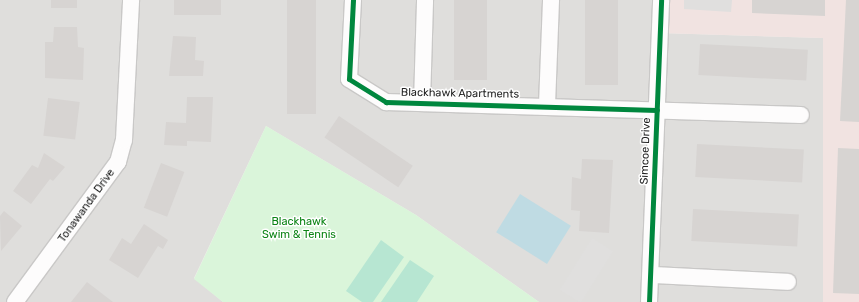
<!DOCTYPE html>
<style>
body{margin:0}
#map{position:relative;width:859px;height:302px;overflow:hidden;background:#f0eeeb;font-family:Rubik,sans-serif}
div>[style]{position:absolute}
.residential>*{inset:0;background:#dfdedc}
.commercial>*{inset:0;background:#f1e3e1}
.park>*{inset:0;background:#daf5da}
.pitch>*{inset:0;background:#b7e6d2}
.parking>*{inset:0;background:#e0dfde;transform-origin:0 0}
.water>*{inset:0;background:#bfdbe3;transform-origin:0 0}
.building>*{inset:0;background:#d7d4d2;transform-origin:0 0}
.roads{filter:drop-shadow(1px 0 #c9c8c7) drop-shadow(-1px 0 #c9c8c7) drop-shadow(0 1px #c9c8c7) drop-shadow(0 -1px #c9c8c7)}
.minor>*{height:16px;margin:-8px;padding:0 8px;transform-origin:8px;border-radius:8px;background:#fdfcfc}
.cycleway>*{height:5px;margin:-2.5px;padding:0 2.5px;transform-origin:2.5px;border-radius:2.5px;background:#00873e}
span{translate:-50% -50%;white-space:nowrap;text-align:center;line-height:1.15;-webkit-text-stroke:3px #fff;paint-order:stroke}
.street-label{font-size:11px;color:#222}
.park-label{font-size:11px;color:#0c8416}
</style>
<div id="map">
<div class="residential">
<i style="clip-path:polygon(0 0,661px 0,660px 33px,823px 38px,824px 302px,539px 302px,416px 215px,266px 126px,194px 278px,223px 302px,0 302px)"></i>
</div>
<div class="commercial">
<i style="clip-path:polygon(661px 0,859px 0,859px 302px,823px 302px,823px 38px,660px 33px)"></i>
</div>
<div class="park">
<i style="clip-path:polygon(266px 126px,416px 215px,539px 302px,223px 302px,194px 279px)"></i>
</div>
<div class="pitch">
<i style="clip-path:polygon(381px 240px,404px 257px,373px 302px,362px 302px,346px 291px)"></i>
<i style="clip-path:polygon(410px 260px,434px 276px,417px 302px,381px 302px)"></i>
</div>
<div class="parking">
<i style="clip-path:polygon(684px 0,732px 0,731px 12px,684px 9px)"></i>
<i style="left:592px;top:238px;width:25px;height:61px;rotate:32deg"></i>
</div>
<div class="water">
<i style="left:520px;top:194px;width:60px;height:45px;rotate:32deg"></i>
</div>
<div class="building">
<i style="left:51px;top:0;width:26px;height:8px"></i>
<i style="left:174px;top:0;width:47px;height:15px"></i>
<i style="left:287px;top:0;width:29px;height:114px"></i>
<i style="left:454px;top:0;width:33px;height:80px"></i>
<i style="left:585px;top:0;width:33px;height:85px"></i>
<i style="clip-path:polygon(752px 0,825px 0,825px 16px,752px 13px)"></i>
<i style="clip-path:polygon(846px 0,859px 0,859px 122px,840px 121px)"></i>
<i style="clip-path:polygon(54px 27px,77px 27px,78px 47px,84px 48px,83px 80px,45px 78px,45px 42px,53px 42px)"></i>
<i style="clip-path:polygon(173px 36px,196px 37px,195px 60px,204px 61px,203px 76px,169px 76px)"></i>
<i style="left:700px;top:44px;width:108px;height:31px;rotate:3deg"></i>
<i style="clip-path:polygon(187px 97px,213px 97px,211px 142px,187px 141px,187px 146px,164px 145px,166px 122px,186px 123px)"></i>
<i style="left:48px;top:98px;width:32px;height:38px;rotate:7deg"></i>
<i style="left:339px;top:116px;width:89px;height:26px;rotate:34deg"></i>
<i style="left:697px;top:144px;width:107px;height:33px;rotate:3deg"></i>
<i style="clip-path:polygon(838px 148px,859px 149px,859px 294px,833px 293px)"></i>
<i style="clip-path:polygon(44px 153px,65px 167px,53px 181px,50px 179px,31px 204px,13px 191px,32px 165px,38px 168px)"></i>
<i style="clip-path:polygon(582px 159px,613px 160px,609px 233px,579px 231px,580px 211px,571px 210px,572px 177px,581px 179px)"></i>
<i style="left:161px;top:163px;width:25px;height:48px;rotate:21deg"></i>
<i style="left:693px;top:209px;width:106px;height:32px;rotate:3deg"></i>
<i style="clip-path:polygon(4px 211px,22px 226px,1px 251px,0 216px)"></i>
<i style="clip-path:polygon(144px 224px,168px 240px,163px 249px,158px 246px,138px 278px,109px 260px,122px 238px,131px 244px)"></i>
<i style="clip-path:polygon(87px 282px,113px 302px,71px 302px)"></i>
</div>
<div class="roads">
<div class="minor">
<i style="left:353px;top:0;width:79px;rotate:92.9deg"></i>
<i style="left:349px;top:79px;width:44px;rotate:31.9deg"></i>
<i style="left:386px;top:102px;width:415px;rotate:1.8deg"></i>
<i style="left:422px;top:103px;width:103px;rotate:-88.3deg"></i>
<i style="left:547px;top:105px;width:105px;rotate:-87.8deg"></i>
<i style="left:652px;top:275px;width:136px;rotate:2.9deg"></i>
<i style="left:15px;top:302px;width:174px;rotate:-53.7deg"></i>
<i style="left:118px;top:162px;width:23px;rotate:-75deg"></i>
<i style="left:124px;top:140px;width:140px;rotate:-87.1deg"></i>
<i style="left:649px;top:302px;width:302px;rotate:-87.7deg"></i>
</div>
</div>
<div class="cycleway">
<i style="left:353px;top:0;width:79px;rotate:92.9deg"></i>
<i style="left:349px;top:79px;width:44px;rotate:31.9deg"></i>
<i style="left:386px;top:102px;width:271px;rotate:1.7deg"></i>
<i style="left:649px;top:302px;width:302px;rotate:-87.7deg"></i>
</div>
<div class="street-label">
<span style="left:460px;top:94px;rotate:1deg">Blackhawk Apartments</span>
<span style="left:646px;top:151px;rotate:-88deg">Simcoe Drive</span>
<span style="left:87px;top:206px;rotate:-54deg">Tonawanda Drive</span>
</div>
<div class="park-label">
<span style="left:299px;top:229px">Blackhawk<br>Swim &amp; Tennis</span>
</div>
</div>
